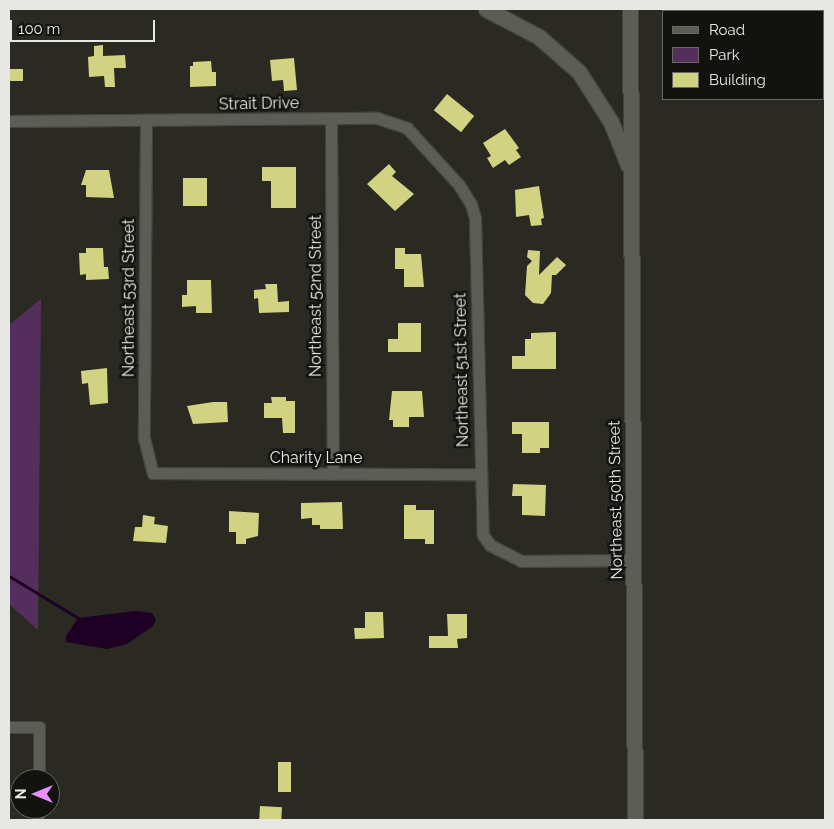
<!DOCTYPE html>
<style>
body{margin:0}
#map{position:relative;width:834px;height:829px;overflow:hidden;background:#2a2a22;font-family:Raleway,sans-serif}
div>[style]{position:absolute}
.green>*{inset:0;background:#542f5d}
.water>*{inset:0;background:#1d0024}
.stream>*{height:3px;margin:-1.5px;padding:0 1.5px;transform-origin:1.5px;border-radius:1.5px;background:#1d0024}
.building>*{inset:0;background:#d1d282;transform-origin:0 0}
.roads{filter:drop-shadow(1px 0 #45453f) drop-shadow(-1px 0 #45453f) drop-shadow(0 1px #45453f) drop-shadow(0 -1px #45453f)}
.street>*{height:11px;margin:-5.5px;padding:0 5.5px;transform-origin:5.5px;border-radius:5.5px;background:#5c5d54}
.secondary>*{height:15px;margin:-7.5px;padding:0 7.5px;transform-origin:7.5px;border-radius:7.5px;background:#5c5d54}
span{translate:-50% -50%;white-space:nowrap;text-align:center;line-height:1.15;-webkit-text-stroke:5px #12120f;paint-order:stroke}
.street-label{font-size:16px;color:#e7e8e3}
.frame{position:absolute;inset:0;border:10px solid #e7e8e3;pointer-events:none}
.legend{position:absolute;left:662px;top:10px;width:162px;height:90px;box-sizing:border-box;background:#12120f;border:1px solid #676864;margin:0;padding:6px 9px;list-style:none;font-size:15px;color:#e7e8e3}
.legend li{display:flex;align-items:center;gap:10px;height:25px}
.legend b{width:25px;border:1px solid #676864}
.north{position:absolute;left:10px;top:769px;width:50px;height:50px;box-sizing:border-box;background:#12120f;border:1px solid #676864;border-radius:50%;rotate:270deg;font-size:14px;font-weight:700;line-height:20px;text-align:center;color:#e7e8e3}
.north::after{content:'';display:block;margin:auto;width:18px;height:22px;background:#e98efe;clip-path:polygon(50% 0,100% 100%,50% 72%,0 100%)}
.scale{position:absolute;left:10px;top:20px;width:145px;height:22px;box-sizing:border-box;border:2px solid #e7e8e3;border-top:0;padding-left:6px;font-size:15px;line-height:18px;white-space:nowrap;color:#e7e8e3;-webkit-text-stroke:4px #12120f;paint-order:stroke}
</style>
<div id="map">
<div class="green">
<i style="clip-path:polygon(41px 299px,38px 630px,9px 604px,9px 325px)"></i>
</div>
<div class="water">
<i style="clip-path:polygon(135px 611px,152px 613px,156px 619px,153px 626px,127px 644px,107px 649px,66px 642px,66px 636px,78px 618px)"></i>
</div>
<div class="stream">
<i style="left:9px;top:576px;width:81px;rotate:31.3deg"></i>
</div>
<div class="building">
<i style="clip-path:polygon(103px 45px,103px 56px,125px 55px,126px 68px,114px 68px,115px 87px,105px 87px,104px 76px,89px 77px,88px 57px,94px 56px,94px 46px)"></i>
<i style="clip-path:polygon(294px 58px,297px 90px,284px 91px,283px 80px,272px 81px,270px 60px)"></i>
<i style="clip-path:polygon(211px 61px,212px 72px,216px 72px,216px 86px,190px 87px,190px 66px,193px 66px,193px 62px)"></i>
<i style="left:9px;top:69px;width:14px;height:12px"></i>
<i style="left:447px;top:94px;width:35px;height:21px;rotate:39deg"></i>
<i style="clip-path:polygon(505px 129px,519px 148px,516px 150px,521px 157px,509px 165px,505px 160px,493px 168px,487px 158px,491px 156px,483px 143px)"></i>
<i style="clip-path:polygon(389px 164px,396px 172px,392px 176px,414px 194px,395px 211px,367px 184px)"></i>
<i style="clip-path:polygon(262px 167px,296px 167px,296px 208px,271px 208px,271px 181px,262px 181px)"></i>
<i style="clip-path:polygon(86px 170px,109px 170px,114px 198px,86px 197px,86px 185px,81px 185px)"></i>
<i style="left:183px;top:178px;width:24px;height:28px"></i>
<i style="clip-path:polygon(539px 186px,544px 218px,541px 219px,542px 225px,531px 226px,529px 215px,516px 217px,515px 190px)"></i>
<i style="clip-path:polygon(86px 248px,103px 248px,104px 267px,108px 267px,109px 279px,86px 280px,86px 274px,80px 275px,79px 253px,86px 253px)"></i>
<i style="clip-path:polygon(395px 248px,405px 248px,405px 254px,421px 254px,424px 287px,404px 287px,404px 269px,395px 269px)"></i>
<i style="clip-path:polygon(528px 250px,540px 251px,539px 275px,557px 257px,566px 265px,556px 275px,552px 275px,551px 293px,543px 304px,533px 303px,525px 295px,527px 266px,532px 261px,527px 257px)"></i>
<i style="clip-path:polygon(187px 280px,211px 280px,212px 313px,196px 313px,196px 306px,182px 307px,182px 295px,187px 295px)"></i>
<i style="clip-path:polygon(265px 284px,277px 284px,278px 302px,289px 301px,289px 312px,259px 313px,258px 298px,254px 299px,254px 290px,266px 289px)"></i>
<i style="clip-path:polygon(398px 323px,421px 323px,421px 352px,388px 352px,388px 339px,398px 339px)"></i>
<i style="clip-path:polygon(556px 332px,556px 369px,512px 369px,512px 356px,525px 356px,525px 339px,531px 339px,531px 333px)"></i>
<i style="clip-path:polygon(107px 368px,108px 403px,90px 405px,88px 383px,82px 384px,81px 371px)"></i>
<i style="clip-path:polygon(392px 391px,422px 391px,424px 417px,409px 417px,409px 427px,393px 427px,393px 420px,389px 420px)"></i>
<i style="clip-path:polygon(271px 397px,286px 397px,286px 401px,295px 401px,295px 433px,283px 433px,282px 418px,264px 418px,264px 403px,272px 403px)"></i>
<i style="clip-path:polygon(213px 402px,227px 402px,228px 422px,193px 424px,187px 406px)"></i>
<i style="clip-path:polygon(512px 422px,549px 422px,549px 448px,540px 448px,540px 453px,522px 453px,522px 434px,512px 434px)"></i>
<i style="clip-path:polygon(513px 484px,546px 485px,545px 516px,522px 515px,522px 496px,512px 496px)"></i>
<i style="clip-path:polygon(342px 502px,343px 529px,320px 529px,320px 525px,312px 525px,312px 518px,301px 519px,301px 503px)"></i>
<i style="clip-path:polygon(404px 505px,416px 505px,416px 510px,434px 510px,434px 544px,425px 544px,425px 539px,404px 539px)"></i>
<i style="clip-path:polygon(229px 511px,259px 513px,258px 536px,246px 539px,246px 544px,236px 544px,236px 532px,229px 532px)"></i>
<i style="clip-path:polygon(143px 515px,155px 517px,154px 524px,168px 526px,166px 543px,133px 541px,135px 527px,142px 527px)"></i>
<i style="clip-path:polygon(365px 612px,383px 612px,384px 638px,355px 639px,354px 628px,365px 628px)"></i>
<i style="clip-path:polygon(447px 614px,467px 614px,467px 638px,457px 639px,458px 648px,429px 648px,429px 636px,448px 636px)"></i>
<i style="left:278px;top:762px;width:13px;height:30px"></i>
<i style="left:260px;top:806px;width:22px;height:14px;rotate:3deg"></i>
</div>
<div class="roads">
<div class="street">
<i style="left:331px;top:119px;width:355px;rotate:89.7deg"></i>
<i style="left:9px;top:121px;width:368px;rotate:-0.5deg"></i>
<i style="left:377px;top:118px;width:32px;rotate:18deg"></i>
<i style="left:407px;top:128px;width:77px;rotate:47.6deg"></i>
<i style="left:459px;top:185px;width:22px;rotate:58deg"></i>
<i style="left:471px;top:204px;width:15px;rotate:74deg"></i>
<i style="left:475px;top:218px;width:317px;rotate:88.6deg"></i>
<i style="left:483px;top:535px;width:12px;rotate:55deg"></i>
<i style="left:490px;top:545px;width:35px;rotate:27deg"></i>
<i style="left:521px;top:561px;width:114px;rotate:-0.5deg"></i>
<i style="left:146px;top:121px;width:317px;rotate:90.4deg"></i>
<i style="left:144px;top:438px;width:36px;rotate:76deg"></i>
<i style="left:153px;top:473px;width:327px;rotate:0.2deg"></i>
<i style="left:9px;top:727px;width:30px"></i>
<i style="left:39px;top:727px;width:52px;rotate:90deg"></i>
<i style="left:38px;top:820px;width:11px;rotate:-90deg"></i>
</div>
<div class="secondary">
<i style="left:486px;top:9px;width:60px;rotate:27.8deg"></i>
<i style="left:539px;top:37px;width:53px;rotate:41.2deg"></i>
<i style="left:579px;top:72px;width:59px;rotate:57.4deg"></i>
<i style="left:611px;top:122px;width:46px;rotate:68.4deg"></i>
<i style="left:630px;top:9px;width:811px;rotate:89.65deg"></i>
</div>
</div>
<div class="street-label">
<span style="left:259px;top:104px;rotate:-1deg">Strait Drive</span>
<span style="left:316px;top:296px;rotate:-90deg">Northeast 52nd Street</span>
<span style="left:129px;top:298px;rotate:-90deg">Northeast 53rd Street</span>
<span style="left:462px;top:370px;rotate:-91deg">Northeast 51st Street</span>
<span style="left:316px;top:458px">Charity Lane</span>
<span style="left:616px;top:500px;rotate:-91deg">Northeast 50th Street</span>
</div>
<div class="frame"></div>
<ul class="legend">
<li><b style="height:6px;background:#5c5d54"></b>Road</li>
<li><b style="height:14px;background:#542f5d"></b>Park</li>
<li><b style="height:14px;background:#d1d282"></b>Building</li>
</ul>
<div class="north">N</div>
<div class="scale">100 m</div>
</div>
